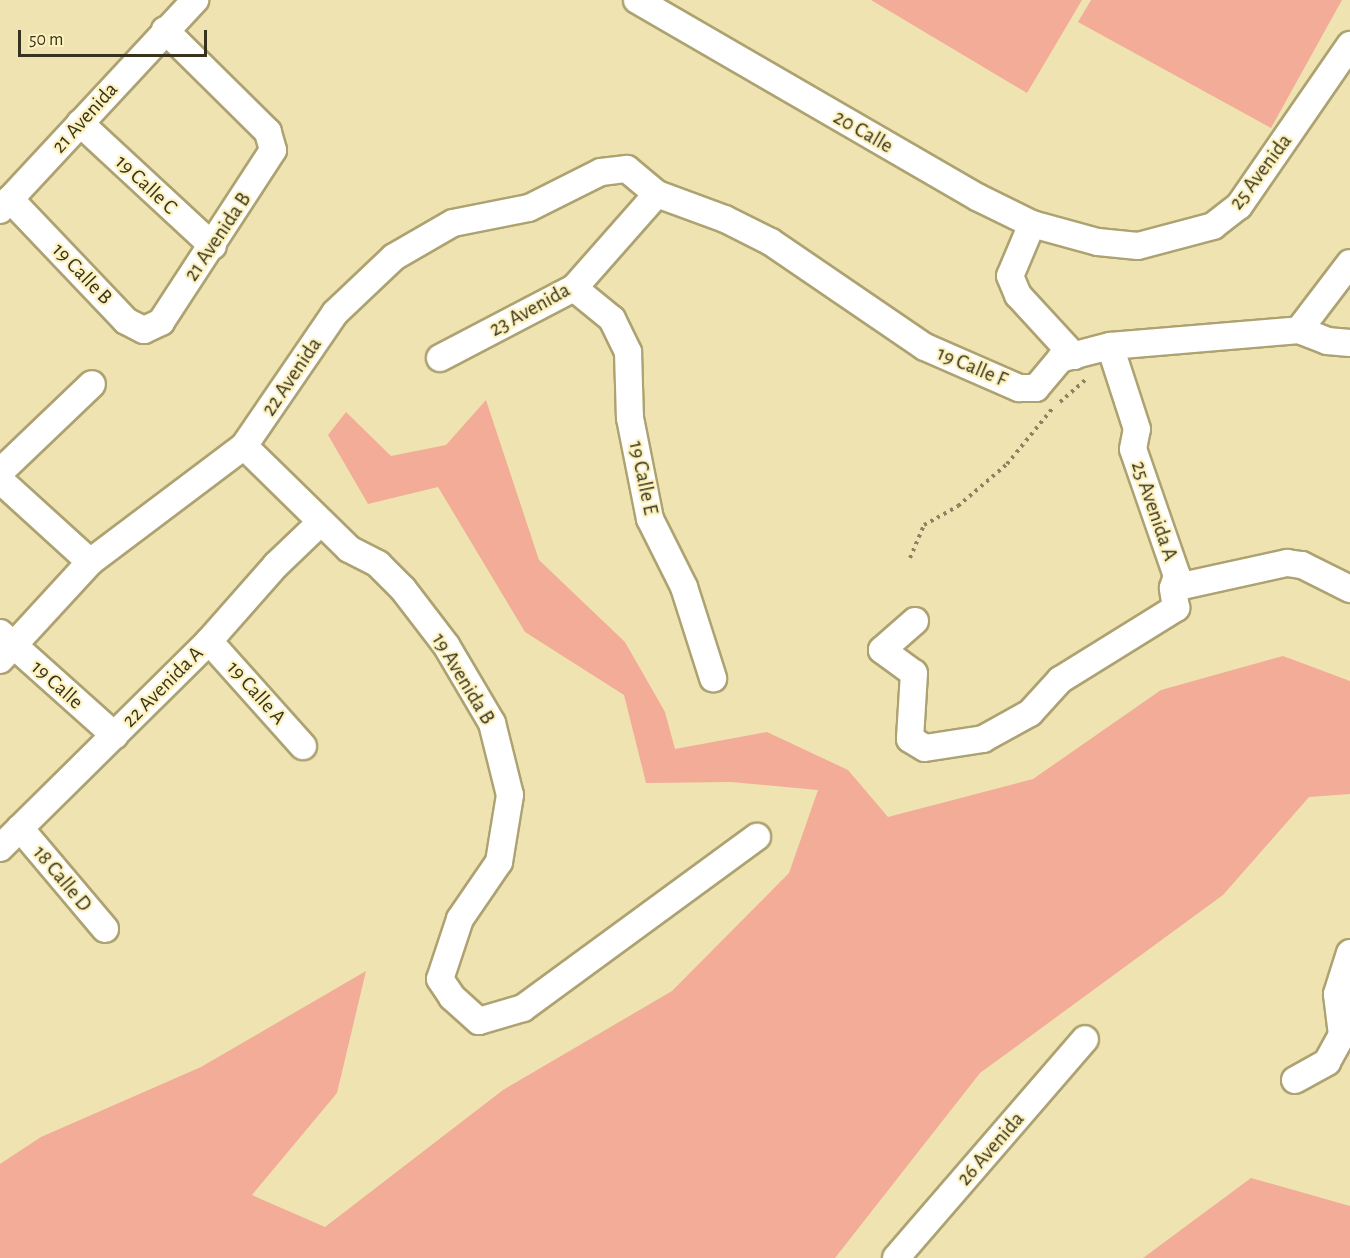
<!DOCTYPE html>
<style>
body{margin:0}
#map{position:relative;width:1350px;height:1258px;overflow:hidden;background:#efe4b1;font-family:"Alegreya Sans",sans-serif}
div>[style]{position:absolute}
.green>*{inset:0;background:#f2ac97}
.path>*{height:4px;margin-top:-2px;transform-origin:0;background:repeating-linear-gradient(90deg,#8b8462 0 3px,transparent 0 7.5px)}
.roads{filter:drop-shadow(2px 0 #ada271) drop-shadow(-2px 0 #ada271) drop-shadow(0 2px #ada271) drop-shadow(0 -2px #ada271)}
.minor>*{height:26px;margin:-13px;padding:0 13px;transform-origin:13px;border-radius:13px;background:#fff}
span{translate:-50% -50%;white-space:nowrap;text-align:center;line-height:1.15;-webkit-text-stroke:4.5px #fdf2be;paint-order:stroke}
.street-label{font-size:21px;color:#37331f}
.scale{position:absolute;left:18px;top:30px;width:189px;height:27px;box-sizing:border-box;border:3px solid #37331f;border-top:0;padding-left:8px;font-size:18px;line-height:21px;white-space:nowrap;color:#37331f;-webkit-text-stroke:4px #fdf2be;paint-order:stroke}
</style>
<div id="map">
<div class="green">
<i style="clip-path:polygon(871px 0,1082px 0,1027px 93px)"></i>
<i style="clip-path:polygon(1091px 0,1342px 0,1271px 128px,1078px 22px)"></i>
<i style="clip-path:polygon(486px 400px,539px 560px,625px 642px,665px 712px,675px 749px,767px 732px,848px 770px,888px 817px,1033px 779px,1161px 690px,1283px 656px,1350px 681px,1350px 794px,1309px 797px,1223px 895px,980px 1073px,835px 1258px,0 1258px,0 1164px,41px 1137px,201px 1067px,366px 971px,337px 1093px,252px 1195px,325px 1227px,503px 1090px,672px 991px,789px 873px,818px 790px,731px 782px,646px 783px,624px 695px,525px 632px,438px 487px,368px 504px,328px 435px,346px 412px,391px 456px,446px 445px)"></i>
<i style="clip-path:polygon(1251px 1178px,1350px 1206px,1350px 1258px,1143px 1258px)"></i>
</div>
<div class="path">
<i style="left:1060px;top:402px;width:35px;rotate:-41deg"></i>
<i style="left:910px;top:558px;width:36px;rotate:-67deg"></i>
<i style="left:924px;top:525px;width:39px;rotate:-29deg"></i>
<i style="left:958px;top:506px;width:65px;rotate:-40.6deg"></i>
<i style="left:1007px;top:464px;width:71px;rotate:-50.7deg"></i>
</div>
<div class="roads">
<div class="minor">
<i style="left:637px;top:0;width:393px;rotate:30.1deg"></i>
<i style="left:977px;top:197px;width:61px;rotate:26.1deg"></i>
<i style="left:1032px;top:224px;width:68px;rotate:15.3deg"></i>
<i style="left:1098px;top:242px;width:40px;rotate:5.7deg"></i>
<i style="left:1138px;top:246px;width:78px;rotate:-14.9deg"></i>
<i style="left:1213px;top:226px;width:33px;rotate:-38deg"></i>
<i style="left:1239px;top:206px;width:196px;rotate:-55.4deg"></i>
<i style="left:80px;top:123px;width:181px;rotate:42.8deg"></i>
<i style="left:10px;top:199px;width:168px;rotate:46.4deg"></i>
<i style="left:126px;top:321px;width:20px;rotate:27deg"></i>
<i style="left:144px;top:330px;width:19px;rotate:-25deg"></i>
<i style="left:161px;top:322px;width:205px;rotate:-56.9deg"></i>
<i style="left:273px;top:150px;width:19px;rotate:-106deg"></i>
<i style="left:268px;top:132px;width:145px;rotate:-135.3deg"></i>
<i style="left:0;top:210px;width:287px;rotate:-47.1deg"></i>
<i style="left:1032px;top:224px;width:56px;rotate:112.9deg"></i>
<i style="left:1010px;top:276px;width:21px;rotate:67deg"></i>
<i style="left:1018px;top:295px;width:83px;rotate:47.4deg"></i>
<i style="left:574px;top:288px;width:49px;rotate:39.2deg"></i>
<i style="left:612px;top:319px;width:37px;rotate:64deg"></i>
<i style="left:628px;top:352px;width:66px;rotate:88.3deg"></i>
<i style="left:630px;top:418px;width:103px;rotate:78.8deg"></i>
<i style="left:650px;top:519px;width:76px;rotate:63.4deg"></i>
<i style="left:684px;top:587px;width:96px;rotate:72.3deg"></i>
<i style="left:1299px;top:330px;width:84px;rotate:-52.7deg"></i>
<i style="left:440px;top:358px;width:151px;rotate:-27.6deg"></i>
<i style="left:574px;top:288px;width:125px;rotate:-48.6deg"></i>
<i style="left:244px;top:446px;width:147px;rotate:44.4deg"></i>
<i style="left:349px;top:549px;width:33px;rotate:27deg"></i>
<i style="left:378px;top:564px;width:35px;rotate:45deg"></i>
<i style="left:403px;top:589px;width:71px;rotate:52.5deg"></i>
<i style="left:446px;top:645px;width:91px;rotate:59.5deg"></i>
<i style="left:492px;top:723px;width:74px;rotate:76deg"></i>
<i style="left:510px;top:795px;width:68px;rotate:99.3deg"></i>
<i style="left:499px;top:862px;width:69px;rotate:124.4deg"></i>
<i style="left:460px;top:919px;width:63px;rotate:108.4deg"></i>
<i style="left:440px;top:979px;width:22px;rotate:56deg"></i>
<i style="left:452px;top:997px;width:36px;rotate:42deg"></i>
<i style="left:479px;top:1021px;width:46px;rotate:-16.5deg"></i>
<i style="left:523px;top:1008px;width:290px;rotate:-36.2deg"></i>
<i style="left:0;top:472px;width:127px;rotate:-43.7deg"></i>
<i style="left:0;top:480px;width:122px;rotate:42.3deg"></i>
<i style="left:1173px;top:588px;width:117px;rotate:-12.4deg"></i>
<i style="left:1287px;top:563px;width:15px;rotate:8deg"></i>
<i style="left:1302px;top:565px;width:54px;rotate:26.6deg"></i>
<i style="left:915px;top:621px;width:44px;rotate:138.7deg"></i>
<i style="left:882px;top:650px;width:39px;rotate:36deg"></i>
<i style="left:914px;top:673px;width:66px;rotate:93.5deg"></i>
<i style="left:910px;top:739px;width:17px;rotate:31deg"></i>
<i style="left:925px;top:748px;width:59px;rotate:-8.8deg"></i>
<i style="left:983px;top:739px;width:54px;rotate:-29deg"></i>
<i style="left:1030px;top:713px;width:45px;rotate:-47.7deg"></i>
<i style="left:1060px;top:680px;width:137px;rotate:-31.8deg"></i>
<i style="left:1176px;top:608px;width:20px;rotate:-99deg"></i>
<i style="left:1173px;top:588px;width:13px;rotate:-72deg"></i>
<i style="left:1177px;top:576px;width:134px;rotate:-109.1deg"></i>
<i style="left:1133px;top:449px;width:20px;rotate:-79deg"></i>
<i style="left:1137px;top:429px;width:87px;rotate:-108deg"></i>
<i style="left:0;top:633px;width:154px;rotate:41.8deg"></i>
<i style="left:209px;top:641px;width:141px;rotate:48.2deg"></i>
<i style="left:0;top:660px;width:133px;rotate:-47.4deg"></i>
<i style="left:90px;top:562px;width:193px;rotate:-37deg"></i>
<i style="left:244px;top:446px;width:161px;rotate:-55.6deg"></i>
<i style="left:335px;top:313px;width:81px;rotate:-43.5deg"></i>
<i style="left:394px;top:257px;width:68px;rotate:-30deg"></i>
<i style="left:453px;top:223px;width:77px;rotate:-11.2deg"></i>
<i style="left:529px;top:208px;width:80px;rotate:-26.6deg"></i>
<i style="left:601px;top:172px;width:26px;rotate:-7deg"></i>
<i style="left:627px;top:169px;width:39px;rotate:40deg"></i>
<i style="left:657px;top:194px;width:72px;rotate:20.2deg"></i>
<i style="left:725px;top:219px;width:51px;rotate:26.6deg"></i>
<i style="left:771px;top:242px;width:186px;rotate:34.3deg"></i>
<i style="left:925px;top:347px;width:103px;rotate:23.6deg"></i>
<i style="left:1019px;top:388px;width:17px"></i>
<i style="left:1036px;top:388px;width:38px;rotate:-50deg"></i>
<i style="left:1060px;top:359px;width:52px;rotate:-14.6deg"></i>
<i style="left:1110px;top:346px;width:190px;rotate:-4.8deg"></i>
<i style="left:1299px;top:330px;width:30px;rotate:21deg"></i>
<i style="left:1327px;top:341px;width:23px;rotate:5deg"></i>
<i style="left:20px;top:828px;width:132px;rotate:49.9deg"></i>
<i style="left:0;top:848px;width:294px;rotate:-44.7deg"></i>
<i style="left:209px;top:641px;width:101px;rotate:-48.6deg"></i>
<i style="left:276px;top:565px;width:62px;rotate:-43.7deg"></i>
<i style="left:1295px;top:1080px;width:37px;rotate:-29deg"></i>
<i style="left:1327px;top:1062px;width:31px;rotate:-61deg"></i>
<i style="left:1342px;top:1035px;width:41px;rotate:-97deg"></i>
<i style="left:1337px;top:994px;width:43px;rotate:-72.4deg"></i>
<i style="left:896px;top:1258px;width:289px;rotate:-49.2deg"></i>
</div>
</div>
<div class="street-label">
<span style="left:85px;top:118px;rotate:-48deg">21 Avenida</span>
<span style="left:863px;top:132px;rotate:30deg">20 Calle</span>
<span style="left:1261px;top:172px;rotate:-53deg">25 Avenida</span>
<span style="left:146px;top:185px;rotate:43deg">19 Calle C</span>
<span style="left:218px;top:237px;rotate:-56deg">21 Avenida B</span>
<span style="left:82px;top:274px;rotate:46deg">19 Calle B</span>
<span style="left:530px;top:310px;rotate:-29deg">23 Avenida</span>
<span style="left:972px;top:367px;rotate:23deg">19 Calle F</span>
<span style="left:292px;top:377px;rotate:-56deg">22 Avenida</span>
<span style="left:643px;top:478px;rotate:78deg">19 Calle E</span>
<span style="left:1154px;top:511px;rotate:71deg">25 Avenida A</span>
<span style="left:463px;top:679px;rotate:59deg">19 Avenida B</span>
<span style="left:57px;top:685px;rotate:42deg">19 Calle</span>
<span style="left:163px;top:687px;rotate:-45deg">22 Avenida A</span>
<span style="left:256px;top:693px;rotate:48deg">19 Calle A</span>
<span style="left:62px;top:879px;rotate:50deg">18 Calle D</span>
<span style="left:991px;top:1149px;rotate:-49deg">26 Avenida</span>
</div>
<div class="scale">50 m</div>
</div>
